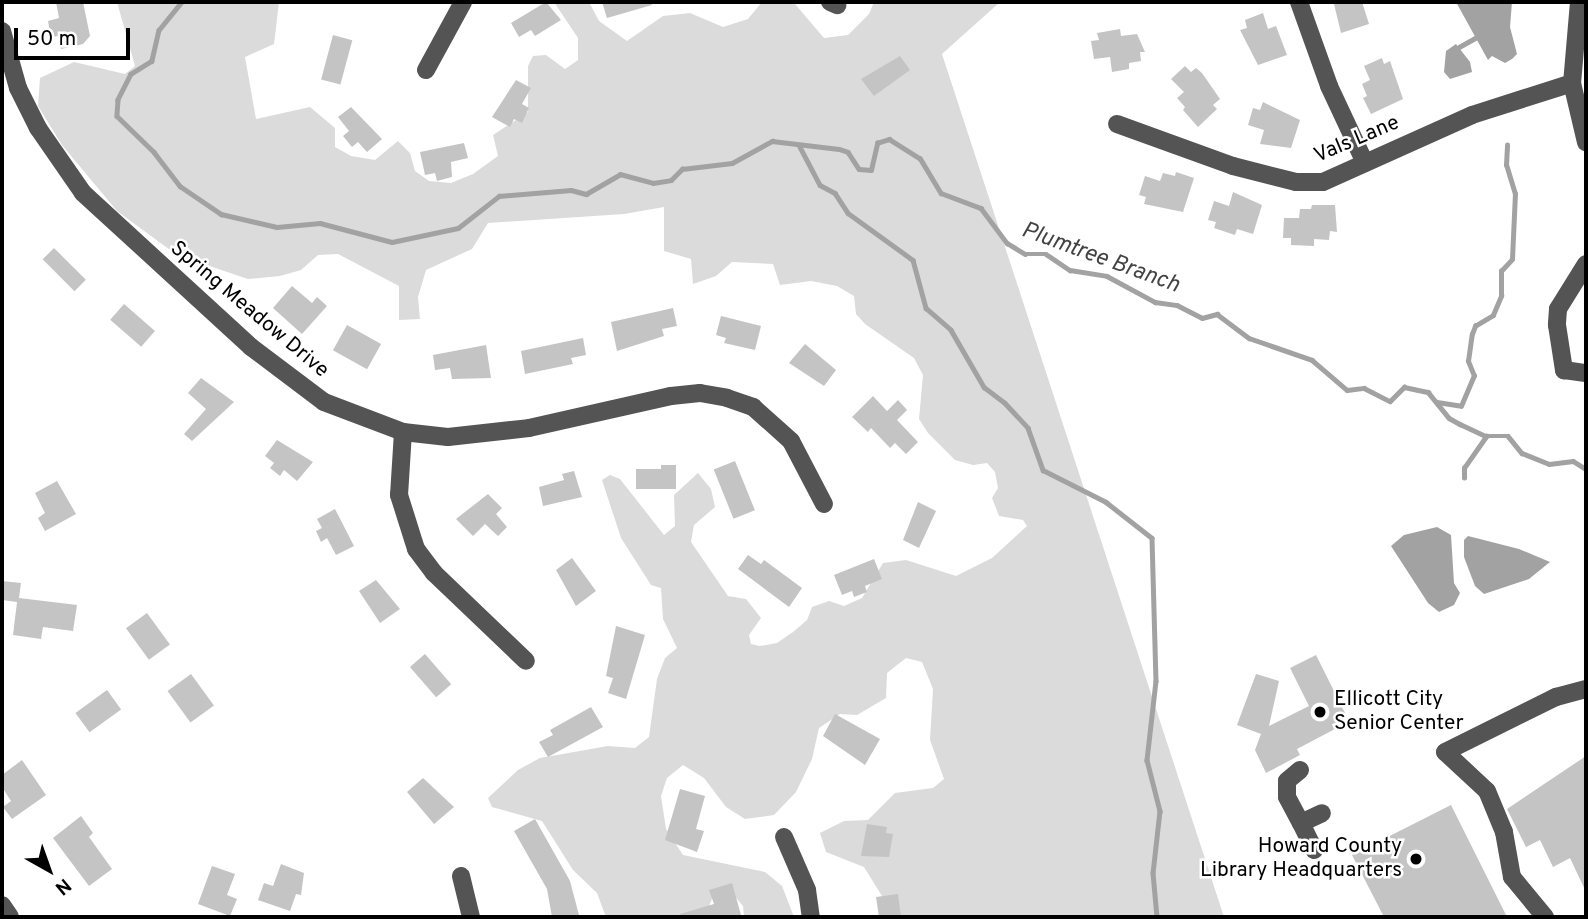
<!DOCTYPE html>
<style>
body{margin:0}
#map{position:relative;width:1588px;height:919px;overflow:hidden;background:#fff;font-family:Overpass,sans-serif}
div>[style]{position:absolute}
.green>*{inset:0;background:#dbdbdb}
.water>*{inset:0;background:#a2a2a2}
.stream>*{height:4.5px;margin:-2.25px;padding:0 2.25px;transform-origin:2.25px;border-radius:2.25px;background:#a2a2a2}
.building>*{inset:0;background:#c4c4c4;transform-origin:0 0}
.minor>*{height:18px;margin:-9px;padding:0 9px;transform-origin:9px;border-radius:9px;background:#545454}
.dots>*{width:19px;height:19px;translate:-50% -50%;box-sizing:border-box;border:4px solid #fff;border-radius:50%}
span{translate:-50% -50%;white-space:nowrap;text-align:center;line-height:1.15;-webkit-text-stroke:5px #fff;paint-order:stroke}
.street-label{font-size:21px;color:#000}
.poi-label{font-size:21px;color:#000}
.left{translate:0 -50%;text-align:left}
.right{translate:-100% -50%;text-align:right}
.water-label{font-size:23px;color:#434343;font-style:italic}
.frame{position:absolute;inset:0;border:4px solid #000;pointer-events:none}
.north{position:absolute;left:14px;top:835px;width:70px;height:70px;-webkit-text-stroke:5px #fff;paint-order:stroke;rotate:140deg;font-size:19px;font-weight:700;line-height:28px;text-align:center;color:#000}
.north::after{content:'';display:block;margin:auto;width:24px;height:32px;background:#000;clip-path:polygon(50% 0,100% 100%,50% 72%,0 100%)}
.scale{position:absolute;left:14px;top:28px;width:116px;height:32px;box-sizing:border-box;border:4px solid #000;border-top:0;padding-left:9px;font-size:21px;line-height:24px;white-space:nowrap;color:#000;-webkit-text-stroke:5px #fff;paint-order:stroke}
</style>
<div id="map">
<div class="green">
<i style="clip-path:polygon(117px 2px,279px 2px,274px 44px,245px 57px,256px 119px,310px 107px,335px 128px,335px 147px,351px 156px,375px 160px,398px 141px,410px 153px,415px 171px,429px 181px,451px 183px,473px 174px,498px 156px,493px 135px,528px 112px,528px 66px,533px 56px,546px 55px,565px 69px,578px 60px,578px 38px,554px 2px,589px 2px,599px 21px,627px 41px,663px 16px,690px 13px,723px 27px,748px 19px,762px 2px,795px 4px,824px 38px,848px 35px,869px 14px,874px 2px,1000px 2px,942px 54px,1224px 917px,895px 917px,864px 867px,826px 852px,820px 833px,844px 821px,868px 820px,895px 793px,933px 788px,944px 779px,930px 740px,933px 689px,922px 662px,906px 658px,887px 673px,886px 698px,857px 715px,840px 714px,819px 728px,812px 759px,796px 792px,774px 815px,745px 819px,726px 807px,704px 778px,683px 765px,667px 778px,661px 796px,666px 829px,683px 855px,765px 872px,782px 886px,794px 917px,744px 917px,743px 906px,732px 893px,716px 888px,705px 917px,606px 917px,597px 893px,573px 870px,542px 821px,492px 807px,488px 798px,518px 770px,540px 758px,608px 746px,635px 748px,649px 737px,657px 679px,665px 658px,677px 648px,663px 619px,661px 588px,651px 585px,621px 538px,602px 480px,610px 475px,620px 479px,664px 535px,675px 526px,674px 495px,698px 473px,711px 489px,715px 507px,694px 525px,691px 542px,728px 596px,746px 599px,761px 618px,749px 635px,751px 644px,760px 646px,777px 643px,793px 632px,807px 620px,812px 607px,829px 601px,844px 606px,862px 598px,883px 563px,906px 560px,956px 576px,992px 558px,1027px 526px,1023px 520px,999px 516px,992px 498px,998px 488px,995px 472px,987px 463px,973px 465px,955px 460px,928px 433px,919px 419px,923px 375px,914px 358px,865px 324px,856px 314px,854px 296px,837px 286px,811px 281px,780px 285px,773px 264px,732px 262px,716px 276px,693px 284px,691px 259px,664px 251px,664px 207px,624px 214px,488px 223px,472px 249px,426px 270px,418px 297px,420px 319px,399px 320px,399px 286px,338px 254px,318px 255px,301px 270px,280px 276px,248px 279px,177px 255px,117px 211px,62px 145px,38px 106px,40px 78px,74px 62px,125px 74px,135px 66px)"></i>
</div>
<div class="water">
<i style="clip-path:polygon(1456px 2px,1512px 2px,1510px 27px,1517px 54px,1512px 59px,1505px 63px,1492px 56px,1488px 60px)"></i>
<i style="clip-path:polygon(1456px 44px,1470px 62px,1472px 72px,1450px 79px,1444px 72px,1446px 51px)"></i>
<i style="clip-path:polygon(1437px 527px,1451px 535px,1454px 583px,1460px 593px,1454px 605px,1439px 612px,1428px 603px,1391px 546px,1404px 535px)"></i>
<i style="clip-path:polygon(1468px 536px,1519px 549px,1550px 562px,1529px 579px,1484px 594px,1475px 586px,1464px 557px,1464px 540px)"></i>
</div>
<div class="stream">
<i style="left:182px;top:2px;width:36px;rotate:129deg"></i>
<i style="left:159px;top:30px;width:32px;rotate:103deg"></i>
<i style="left:152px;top:61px;width:25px;rotate:148deg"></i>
<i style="left:131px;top:74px;width:29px;rotate:117deg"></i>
<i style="left:118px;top:100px;width:16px;rotate:94deg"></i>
<i style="left:117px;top:116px;width:52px;rotate:44.2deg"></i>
<i style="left:154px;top:152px;width:43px;rotate:52.6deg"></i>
<i style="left:180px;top:186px;width:50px;rotate:34.3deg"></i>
<i style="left:221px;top:214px;width:57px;rotate:13.1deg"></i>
<i style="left:277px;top:227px;width:43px;rotate:-5.3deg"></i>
<i style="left:320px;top:223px;width:74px;rotate:14.8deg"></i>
<i style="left:392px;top:242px;width:67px;rotate:-12deg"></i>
<i style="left:458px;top:228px;width:52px;rotate:-38deg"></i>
<i style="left:499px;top:196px;width:72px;rotate:-4.8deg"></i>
<i style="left:571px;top:190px;width:16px;rotate:15deg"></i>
<i style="left:586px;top:194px;width:39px;rotate:-30deg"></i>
<i style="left:620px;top:174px;width:34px;rotate:15deg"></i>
<i style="left:653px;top:183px;width:18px;rotate:-9deg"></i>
<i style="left:671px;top:180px;width:16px;rotate:-45deg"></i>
<i style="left:682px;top:169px;width:50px;rotate:-6.8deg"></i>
<i style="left:732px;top:163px;width:46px;rotate:-28.8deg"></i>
<i style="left:772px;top:141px;width:67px;rotate:6.8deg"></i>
<i style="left:839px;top:149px;width:9px;rotate:18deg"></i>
<i style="left:848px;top:152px;width:20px;rotate:57deg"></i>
<i style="left:859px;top:169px;width:12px;rotate:5deg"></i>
<i style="left:871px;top:170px;width:28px;rotate:-77deg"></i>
<i style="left:877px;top:143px;width:13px;rotate:-18deg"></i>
<i style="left:889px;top:139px;width:36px;rotate:32deg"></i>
<i style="left:920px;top:158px;width:41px;rotate:59deg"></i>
<i style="left:941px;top:193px;width:43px;rotate:20.6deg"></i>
<i style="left:981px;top:208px;width:44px;rotate:53.4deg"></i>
<i style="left:1007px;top:243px;width:21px;rotate:31deg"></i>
<i style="left:1025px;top:254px;width:21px"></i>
<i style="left:1046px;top:254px;width:29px;rotate:34deg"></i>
<i style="left:1070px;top:270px;width:37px;rotate:9deg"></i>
<i style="left:1107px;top:276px;width:55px;rotate:28.4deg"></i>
<i style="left:1155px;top:302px;width:22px;rotate:8deg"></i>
<i style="left:1177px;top:305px;width:28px;rotate:27deg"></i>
<i style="left:1202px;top:318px;width:16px;rotate:-15deg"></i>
<i style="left:1217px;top:314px;width:40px;rotate:37deg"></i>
<i style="left:1249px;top:338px;width:67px;rotate:19.2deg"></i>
<i style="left:1312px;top:360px;width:46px;rotate:40.6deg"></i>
<i style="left:1347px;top:390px;width:17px;rotate:-7deg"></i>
<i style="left:1364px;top:388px;width:29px;rotate:27deg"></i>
<i style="left:1390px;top:401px;width:20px;rotate:-45deg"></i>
<i style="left:1404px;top:387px;width:25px;rotate:12deg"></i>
<i style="left:1428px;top:392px;width:33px;rotate:51deg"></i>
<i style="left:1449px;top:418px;width:13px;rotate:29deg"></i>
<i style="left:1460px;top:424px;width:29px;rotate:25deg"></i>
<i style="left:1486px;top:436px;width:22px"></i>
<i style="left:1508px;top:436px;width:22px;rotate:51deg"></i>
<i style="left:1522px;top:453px;width:29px;rotate:22deg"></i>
<i style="left:1549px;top:464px;width:24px;rotate:-7deg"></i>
<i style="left:1573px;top:461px;width:15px;rotate:32deg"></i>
<i style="left:1459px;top:47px;width:21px;rotate:-29deg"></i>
<i style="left:799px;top:145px;width:45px;rotate:62.3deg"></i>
<i style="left:820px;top:185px;width:17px;rotate:28deg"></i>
<i style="left:835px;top:193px;width:24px;rotate:57deg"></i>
<i style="left:848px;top:213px;width:80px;rotate:35.9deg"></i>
<i style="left:913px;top:260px;width:50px;rotate:74.8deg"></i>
<i style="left:926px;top:308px;width:33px;rotate:41deg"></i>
<i style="left:951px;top:330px;width:66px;rotate:59.9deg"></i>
<i style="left:984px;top:387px;width:26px;rotate:37deg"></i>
<i style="left:1005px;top:403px;width:34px;rotate:47deg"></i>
<i style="left:1028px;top:428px;width:45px;rotate:70.3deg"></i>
<i style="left:1043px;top:470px;width:71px;rotate:26.9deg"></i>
<i style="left:1106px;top:502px;width:58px;rotate:38deg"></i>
<i style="left:1152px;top:538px;width:143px;rotate:88.4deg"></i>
<i style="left:1156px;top:681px;width:80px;rotate:96.5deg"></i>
<i style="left:1147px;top:760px;width:53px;rotate:75.7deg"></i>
<i style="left:1160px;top:811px;width:62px;rotate:96.4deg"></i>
<i style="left:1153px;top:873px;width:44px;rotate:84.8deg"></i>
<i style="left:1437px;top:402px;width:24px;rotate:9deg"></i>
<i style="left:1461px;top:406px;width:33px;rotate:-67deg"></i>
<i style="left:1474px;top:376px;width:16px;rotate:-112deg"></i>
<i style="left:1468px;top:361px;width:27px;rotate:-82deg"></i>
<i style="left:1472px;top:334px;width:9px;rotate:-69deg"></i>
<i style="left:1475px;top:326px;width:21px;rotate:-31deg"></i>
<i style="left:1493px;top:315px;width:21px;rotate:-67deg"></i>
<i style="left:1501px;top:296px;width:25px;rotate:-90deg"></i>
<i style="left:1501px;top:271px;width:16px;rotate:-47deg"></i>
<i style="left:1512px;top:259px;width:65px;rotate:-87.4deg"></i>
<i style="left:1515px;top:194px;width:30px;rotate:-107deg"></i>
<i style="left:1506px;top:165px;width:20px;rotate:-87deg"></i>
<i style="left:1464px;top:478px;width:10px;rotate:-90deg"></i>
<i style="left:1464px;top:468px;width:39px;rotate:-55deg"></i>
</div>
<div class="building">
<i style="clip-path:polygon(56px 2px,83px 2px,90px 36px,83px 44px,61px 49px,59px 36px,51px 37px,48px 21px,59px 18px)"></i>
<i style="clip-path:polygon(546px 2px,561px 20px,535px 36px,531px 30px,519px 37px,511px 23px)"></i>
<i style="clip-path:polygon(602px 2px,651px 2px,652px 5px,607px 18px)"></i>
<i style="clip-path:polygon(1362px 2px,1369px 24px,1341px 33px,1334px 4px)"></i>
<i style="clip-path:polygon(1263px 13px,1268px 29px,1276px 26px,1287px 55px,1258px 65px,1240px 30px,1247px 28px,1245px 20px)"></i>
<i style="clip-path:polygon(1120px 29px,1121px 36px,1137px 34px,1145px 52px,1140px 52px,1141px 61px,1129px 63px,1129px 69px,1112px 72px,1110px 57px,1094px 59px,1091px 41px,1099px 40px,1097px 33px)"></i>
<i style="left:333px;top:35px;width:20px;height:46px;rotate:15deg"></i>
<i style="clip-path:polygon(900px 56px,910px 70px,874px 96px,861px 79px)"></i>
<i style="clip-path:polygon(1382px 58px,1384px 64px,1390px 61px,1403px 99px,1371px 114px,1363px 98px,1367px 96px,1362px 84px,1370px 80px,1364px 66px)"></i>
<i style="clip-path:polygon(1185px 66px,1191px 72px,1196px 68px,1202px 73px,1220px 99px,1213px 105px,1217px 109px,1198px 127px,1183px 110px,1185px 107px,1177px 98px,1184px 92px,1171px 79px)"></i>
<i style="clip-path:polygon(516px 80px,531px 88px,522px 104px,529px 108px,522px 123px,514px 119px,510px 127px,492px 117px)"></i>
<i style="clip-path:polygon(1263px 102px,1300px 120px,1291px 148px,1260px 144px,1264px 130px,1248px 125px,1253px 108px,1260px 110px)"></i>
<i style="clip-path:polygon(351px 107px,382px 139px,367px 152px,358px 142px,352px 147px,343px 136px,349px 131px,338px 117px)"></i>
<i style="clip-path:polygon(464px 143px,468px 158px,451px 162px,452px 177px,437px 181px,435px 173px,425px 175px,420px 152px)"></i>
<i style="clip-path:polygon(1176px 172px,1194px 178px,1183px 212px,1144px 204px,1146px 197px,1139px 195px,1145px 176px,1160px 181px,1163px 173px,1175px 176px)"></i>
<i style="clip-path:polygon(1233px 192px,1262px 205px,1253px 234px,1237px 229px,1235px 235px,1214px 228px,1216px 222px,1208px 220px,1214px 201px,1229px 206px)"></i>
<i style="clip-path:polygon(1312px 205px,1335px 205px,1337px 232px,1330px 231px,1329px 240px,1314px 239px,1314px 246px,1291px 245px,1291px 238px,1283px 238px,1284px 218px,1299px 218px,1300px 209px,1311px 209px)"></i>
<i style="left:54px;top:248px;width:45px;height:16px;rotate:45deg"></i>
<i style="clip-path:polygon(292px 286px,312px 303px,317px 297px,327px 306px,302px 334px,273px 308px)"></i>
<i style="left:124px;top:304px;width:41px;height:21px;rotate:41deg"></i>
<i style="clip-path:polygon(673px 308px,677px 326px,662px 329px,664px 336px,617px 351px,611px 322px)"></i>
<i style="clip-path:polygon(721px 316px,761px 326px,755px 350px,724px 343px,726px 338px,716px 335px)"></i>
<i style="left:347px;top:325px;width:39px;height:29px;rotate:29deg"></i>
<i style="clip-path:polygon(583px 338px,586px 355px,571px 358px,573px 364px,525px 374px,521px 351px)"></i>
<i style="clip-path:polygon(805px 344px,836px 370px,824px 386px,789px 363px)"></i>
<i style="clip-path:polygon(486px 345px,491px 378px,452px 379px,450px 368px,435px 370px,433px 355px)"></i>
<i style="clip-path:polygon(201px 378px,234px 402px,192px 441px,184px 434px,206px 409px,188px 393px)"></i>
<i style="clip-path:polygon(873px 396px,887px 411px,898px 400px,907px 410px,897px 420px,918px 442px,906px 454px,895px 443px,890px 448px,871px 428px,868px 432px,852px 417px)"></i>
<i style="clip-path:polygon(277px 440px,313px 462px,297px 481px,284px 470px,280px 476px,270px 468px,274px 463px,265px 456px)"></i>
<i style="left:735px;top:461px;width:53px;height:23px;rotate:68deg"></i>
<i style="clip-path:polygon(661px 465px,676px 465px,676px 489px,636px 489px,636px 469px,661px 469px)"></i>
<i style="clip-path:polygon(574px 471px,582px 497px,543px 506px,539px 487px,564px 480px,562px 474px)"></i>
<i style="clip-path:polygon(57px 481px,76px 514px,45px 531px,38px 518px,45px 513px,35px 493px)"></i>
<i style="clip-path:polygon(488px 494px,502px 508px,496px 514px,507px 527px,498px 536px,485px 524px,473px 536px,456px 519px)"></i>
<i style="clip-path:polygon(918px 502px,936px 511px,919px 548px,903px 540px)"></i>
<i style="clip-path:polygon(335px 509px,354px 546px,336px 555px,327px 538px,321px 542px,316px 531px,322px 528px,317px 519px)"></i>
<i style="clip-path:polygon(748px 555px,761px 564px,764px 560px,802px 588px,789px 607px,738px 569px)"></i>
<i style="clip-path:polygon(572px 558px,596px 591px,576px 606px,556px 570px)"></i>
<i style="clip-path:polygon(874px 559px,882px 579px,865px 586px,867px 592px,854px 597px,852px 591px,842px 595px,834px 575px)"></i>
<i style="clip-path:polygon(376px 580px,400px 609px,380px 623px,359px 591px)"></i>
<i style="clip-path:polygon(2px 581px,21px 583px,19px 598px,77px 605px,73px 631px,43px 627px,41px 639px,13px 635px,17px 602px,2px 600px)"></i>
<i style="left:147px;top:613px;width:39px;height:26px;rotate:54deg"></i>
<i style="clip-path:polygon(616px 626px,645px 635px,626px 699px,608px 693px,613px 678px,606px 676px)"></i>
<i style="left:425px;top:654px;width:40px;height:20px;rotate:49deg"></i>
<i style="clip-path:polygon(1316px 655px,1347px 717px,1333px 724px,1335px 729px,1297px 749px,1300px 755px,1266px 773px,1255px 750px,1261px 734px,1237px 725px,1256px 674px,1279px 681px,1269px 726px,1309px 706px,1290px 668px)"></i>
<i style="left:191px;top:674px;width:39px;height:29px;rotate:54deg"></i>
<i style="left:107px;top:690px;width:24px;height:39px;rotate:54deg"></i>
<i style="clip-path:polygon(591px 707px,603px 727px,548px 757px,539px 742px,553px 735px,550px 730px)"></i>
<i style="clip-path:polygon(835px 714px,880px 739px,865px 765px,823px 736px)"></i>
<i style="clip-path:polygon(1586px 756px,1586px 892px,1570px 858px,1553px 867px,1540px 840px,1526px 847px,1507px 809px)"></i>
<i style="clip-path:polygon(22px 760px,46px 795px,12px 819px,3px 807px,11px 801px,2px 787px,2px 775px)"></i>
<i style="clip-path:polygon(423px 778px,454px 807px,434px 824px,407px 792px)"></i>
<i style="clip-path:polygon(680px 789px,705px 796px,696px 829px,704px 831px,697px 852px,665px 840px)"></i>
<i style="clip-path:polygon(1451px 805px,1507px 917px,1384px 917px,1352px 855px)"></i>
<i style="clip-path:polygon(81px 816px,93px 833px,89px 837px,112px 869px,89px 886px,53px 838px)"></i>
<i style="clip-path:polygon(535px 819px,570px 881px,579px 915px,552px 917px,547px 889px,514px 831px)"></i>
<i style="clip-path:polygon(867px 824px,887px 827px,886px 833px,893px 834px,889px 857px,861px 856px)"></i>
<i style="clip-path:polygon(281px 864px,304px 873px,301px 895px,296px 894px,290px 911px,258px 900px,264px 883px,273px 886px)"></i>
<i style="clip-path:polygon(212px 866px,235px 874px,227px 895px,237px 899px,230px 916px,198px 904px)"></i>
<i style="clip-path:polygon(732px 883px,741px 915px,681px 917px,680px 914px,714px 904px,709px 890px)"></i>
<i style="clip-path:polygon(898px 894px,901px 917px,879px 917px,876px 897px)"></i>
</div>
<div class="minor">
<i style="left:830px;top:2px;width:8px;rotate:23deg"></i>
<i style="left:1299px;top:2px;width:89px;rotate:70.3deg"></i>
<i style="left:1329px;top:86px;width:85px;rotate:64.9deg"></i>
<i style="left:1579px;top:2px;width:81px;rotate:94.9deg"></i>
<i style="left:1572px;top:83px;width:61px;rotate:76.7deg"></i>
<i style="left:2px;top:31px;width:59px;rotate:74.3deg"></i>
<i style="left:18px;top:88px;width:45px;rotate:63.4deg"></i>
<i style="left:38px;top:128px;width:79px;rotate:55.3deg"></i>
<i style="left:83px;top:193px;width:228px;rotate:42.5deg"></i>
<i style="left:251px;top:347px;width:91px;rotate:37deg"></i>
<i style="left:324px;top:402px;width:85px;rotate:20.8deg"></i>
<i style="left:403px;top:432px;width:45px;rotate:6.3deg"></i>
<i style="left:448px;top:437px;width:81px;rotate:-6.3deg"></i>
<i style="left:529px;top:428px;width:146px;rotate:-12.7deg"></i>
<i style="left:671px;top:396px;width:29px;rotate:-6deg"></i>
<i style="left:700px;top:393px;width:27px;rotate:10deg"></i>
<i style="left:727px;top:398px;width:28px;rotate:19deg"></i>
<i style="left:753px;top:407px;width:51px;rotate:41.8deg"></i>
<i style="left:791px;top:441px;width:71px;rotate:62.4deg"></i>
<i style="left:426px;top:70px;width:77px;rotate:-61.4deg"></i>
<i style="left:1117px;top:124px;width:123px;rotate:19.9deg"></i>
<i style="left:1233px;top:166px;width:65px;rotate:14.3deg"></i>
<i style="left:1296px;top:182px;width:27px"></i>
<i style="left:1323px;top:182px;width:163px;rotate:-24.2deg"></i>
<i style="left:1472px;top:115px;width:105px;rotate:-17.7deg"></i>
<i style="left:1586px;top:264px;width:53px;rotate:121.9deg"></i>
<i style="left:1558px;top:309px;width:16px;rotate:94deg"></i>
<i style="left:1557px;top:325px;width:46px;rotate:81.2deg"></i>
<i style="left:1564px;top:370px;width:22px;rotate:8deg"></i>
<i style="left:403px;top:432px;width:63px;rotate:93.6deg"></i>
<i style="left:399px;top:495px;width:57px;rotate:72.5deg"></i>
<i style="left:416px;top:549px;width:30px;rotate:53deg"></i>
<i style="left:434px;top:573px;width:127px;rotate:43.7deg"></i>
<i style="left:1300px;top:770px;width:17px;rotate:140deg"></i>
<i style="left:1287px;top:781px;width:16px;rotate:90deg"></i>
<i style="left:1287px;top:797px;width:30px;rotate:62deg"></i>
<i style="left:1301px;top:823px;width:23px;rotate:-25deg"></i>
<i style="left:1301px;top:823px;width:30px;rotate:64deg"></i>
<i style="left:784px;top:837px;width:58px;rotate:66.5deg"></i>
<i style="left:807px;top:890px;width:27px;rotate:82deg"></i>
<i style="left:461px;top:876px;width:42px;rotate:76.3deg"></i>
<i style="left:2px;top:905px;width:14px;rotate:56deg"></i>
<i style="left:1545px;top:917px;width:52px;rotate:-129.5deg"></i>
<i style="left:1512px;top:877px;width:46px;rotate:-100.1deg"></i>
<i style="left:1504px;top:832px;width:44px;rotate:-112.5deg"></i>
<i style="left:1487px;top:791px;width:57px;rotate:-137.1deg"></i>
<i style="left:1445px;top:752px;width:124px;rotate:-26.4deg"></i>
<i style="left:1556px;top:697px;width:31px;rotate:-15deg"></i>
</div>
<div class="dots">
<i style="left:1320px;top:712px;background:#000"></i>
<i style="left:1416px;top:859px;background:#000"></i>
</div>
<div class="street-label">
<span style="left:1357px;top:140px;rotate:-23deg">Vals Lane</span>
<span style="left:249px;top:310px;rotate:40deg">Spring Meadow Drive</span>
</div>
<div class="poi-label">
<span class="left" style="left:1334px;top:712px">Ellicott City<br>Senior Center</span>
<span class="right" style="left:1402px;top:859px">Howard County<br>Library Headquarters</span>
</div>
<div class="water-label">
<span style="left:1100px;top:259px;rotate:20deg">Plumtree Branch</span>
</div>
<div class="frame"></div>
<div class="north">N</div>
<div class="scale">50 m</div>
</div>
